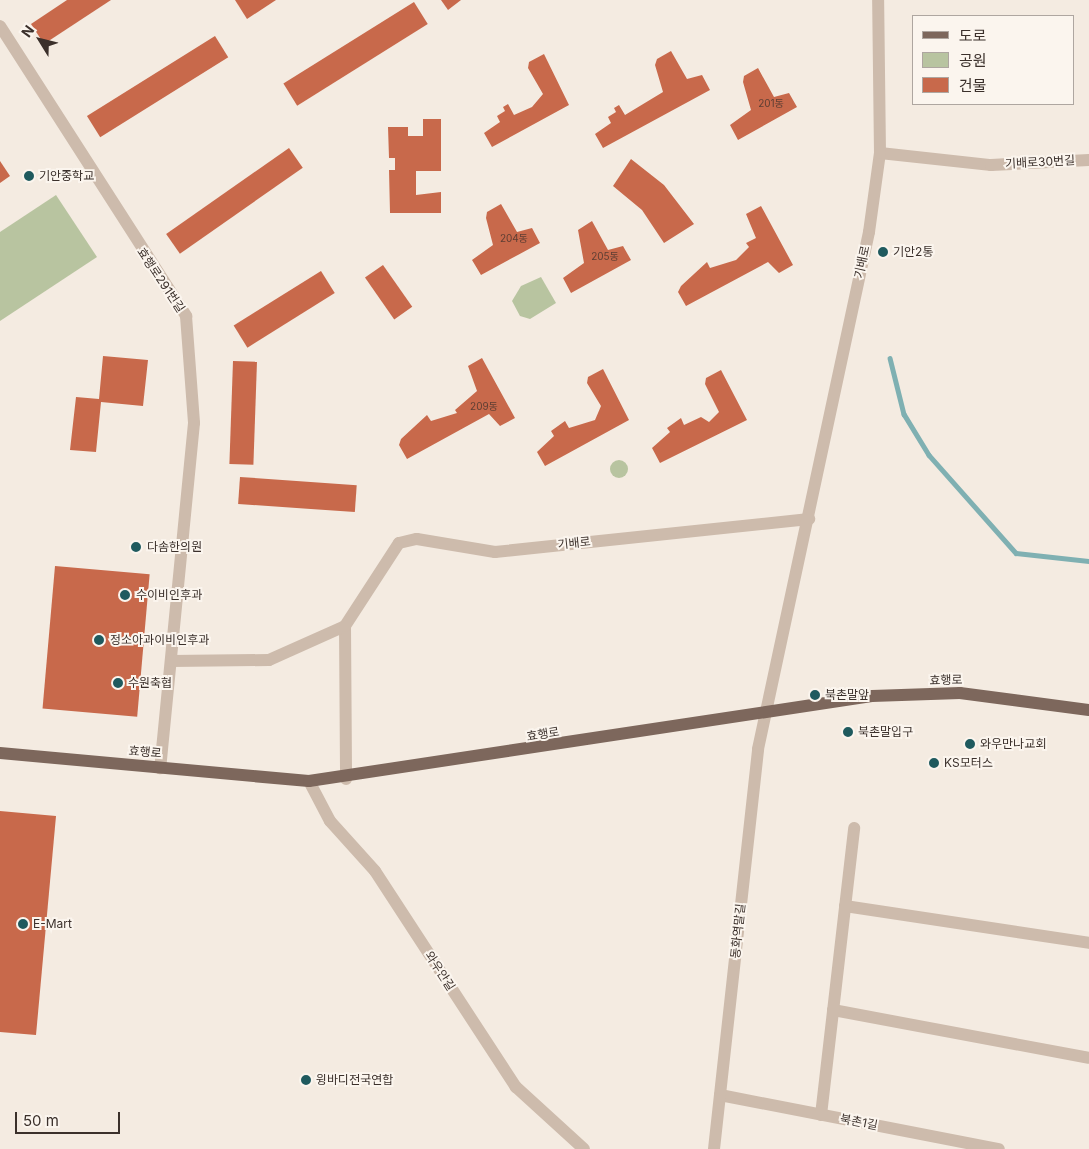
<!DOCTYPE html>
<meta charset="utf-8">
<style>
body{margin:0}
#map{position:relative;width:1089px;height:1149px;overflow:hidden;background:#f4ebe1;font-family:Inter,"Noto Sans KR",sans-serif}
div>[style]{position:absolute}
.green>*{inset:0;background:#b8c4a0}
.round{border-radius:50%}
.stream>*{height:4.5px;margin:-2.25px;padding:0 2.25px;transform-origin:2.25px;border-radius:2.25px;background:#7fb0b2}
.building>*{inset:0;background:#c8694b;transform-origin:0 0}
.minor>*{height:12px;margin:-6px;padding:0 6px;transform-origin:6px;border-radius:6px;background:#cdbbac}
.major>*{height:12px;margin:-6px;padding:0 6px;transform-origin:6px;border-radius:6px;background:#7d675c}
.dots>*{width:14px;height:14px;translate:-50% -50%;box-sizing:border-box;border:2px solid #fbf5ee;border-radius:50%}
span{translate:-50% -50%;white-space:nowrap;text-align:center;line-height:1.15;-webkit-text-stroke:4px #fbf5ee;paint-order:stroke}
.number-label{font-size:10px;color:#5e3e33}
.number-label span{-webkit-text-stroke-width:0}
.street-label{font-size:12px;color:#3b302b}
.poi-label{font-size:12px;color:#3b302b}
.left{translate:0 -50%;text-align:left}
.legend{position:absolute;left:912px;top:15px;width:162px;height:90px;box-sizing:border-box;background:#fbf5ee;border:1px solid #aea6a0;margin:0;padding:6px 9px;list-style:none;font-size:15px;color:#3b302b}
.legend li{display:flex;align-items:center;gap:10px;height:25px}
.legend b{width:25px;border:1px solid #aea6a0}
.north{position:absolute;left:15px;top:15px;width:50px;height:50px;-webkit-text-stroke:4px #fbf5ee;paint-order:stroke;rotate:306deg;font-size:14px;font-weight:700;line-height:20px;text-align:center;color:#3b302b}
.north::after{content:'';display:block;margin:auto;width:18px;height:22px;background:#3b302b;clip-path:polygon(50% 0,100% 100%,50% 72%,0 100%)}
.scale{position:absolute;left:15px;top:1112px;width:105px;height:22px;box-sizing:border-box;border:2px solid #3b302b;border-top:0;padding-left:6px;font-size:15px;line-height:18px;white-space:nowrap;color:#3b302b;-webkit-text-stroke:4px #fbf5ee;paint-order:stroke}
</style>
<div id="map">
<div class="green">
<i style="clip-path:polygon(56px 195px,97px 257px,0 321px,0 232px)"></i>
<i style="clip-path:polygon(541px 277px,556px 303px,530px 319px,520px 316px,512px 301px,521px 286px)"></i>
<i class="round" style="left:610px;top:460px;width:18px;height:18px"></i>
</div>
<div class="stream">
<i style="left:890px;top:358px;width:58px;rotate:76deg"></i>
<i style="left:904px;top:414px;width:48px;rotate:58.6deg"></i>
<i style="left:929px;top:455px;width:131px;rotate:48.4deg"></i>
<i style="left:1016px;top:553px;width:73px;rotate:6.3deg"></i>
</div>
<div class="building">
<i style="clip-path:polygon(67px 0,111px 0,44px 44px,31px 24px)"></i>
<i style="clip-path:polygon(235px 0,276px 0,247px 19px)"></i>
<i style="clip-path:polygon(441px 0,461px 0,448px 10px)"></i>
<i style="left:414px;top:2px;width:26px;height:154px;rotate:58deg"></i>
<i style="left:215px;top:36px;width:25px;height:151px;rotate:58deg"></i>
<i style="clip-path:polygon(671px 51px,687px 79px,702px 75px,710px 90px,603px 148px,595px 134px,611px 123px,608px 117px,616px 112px,614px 108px,619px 105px,625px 115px,663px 92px,655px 65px,657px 59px)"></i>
<i style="clip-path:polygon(544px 54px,569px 105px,492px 147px,484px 133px,500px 122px,497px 116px,505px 111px,503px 107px,508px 104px,514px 115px,532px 107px,543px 94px,528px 68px,529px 62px)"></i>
<i style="clip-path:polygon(758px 68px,774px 97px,789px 93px,797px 107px,738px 140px,730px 125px,751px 110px,743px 82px,744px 76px)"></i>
<i style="clip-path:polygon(423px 119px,441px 119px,441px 171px,416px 171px,416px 195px,441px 192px,441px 213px,390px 213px,389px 170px,395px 170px,395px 158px,389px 158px,388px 127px,408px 127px,408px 136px,423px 136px)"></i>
<i style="left:289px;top:148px;width:24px;height:150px;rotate:55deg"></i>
<i style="clip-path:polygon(631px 159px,664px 185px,694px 224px,664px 243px,642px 210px,613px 186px)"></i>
<i style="clip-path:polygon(0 161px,10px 176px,0 183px)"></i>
<i style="clip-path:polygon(501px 204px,517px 232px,532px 228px,540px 243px,481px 275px,472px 260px,493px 245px,486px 218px,487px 212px)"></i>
<i style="clip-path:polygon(761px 206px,793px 265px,779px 273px,768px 262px,686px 306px,678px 292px,681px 286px,707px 262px,710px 268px,736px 260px,749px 247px,746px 243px,756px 238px,746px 214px)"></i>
<i style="clip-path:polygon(592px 221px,608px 250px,623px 246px,631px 260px,571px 293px,563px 278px,584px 263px,578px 230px)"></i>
<i style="left:383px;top:265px;width:51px;height:22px;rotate:55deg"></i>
<i style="left:321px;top:271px;width:26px;height:103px;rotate:58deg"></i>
<i style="clip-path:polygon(103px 356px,148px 360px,143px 406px,101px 402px,96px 452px,70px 450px,76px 397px,99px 399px)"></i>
<i style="clip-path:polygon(482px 358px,515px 418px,500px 426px,489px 414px,407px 459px,399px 445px,401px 439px,427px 415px,431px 421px,457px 413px,455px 410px,477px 391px,468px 366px)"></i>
<i style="left:233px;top:361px;width:24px;height:103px;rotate:2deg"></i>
<i style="clip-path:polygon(603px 369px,629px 420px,545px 466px,537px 452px,554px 436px,551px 431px,565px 421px,569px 428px,595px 420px,601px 406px,587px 383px,588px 377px)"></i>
<i style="clip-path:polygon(721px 370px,747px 420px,660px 463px,652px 448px,670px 432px,667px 428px,681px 418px,684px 425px,701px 417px,709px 422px,719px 412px,705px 384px,706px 378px)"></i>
<i style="left:240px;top:477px;width:117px;height:27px;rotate:4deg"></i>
<i style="left:55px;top:566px;width:95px;height:143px;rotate:5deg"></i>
<i style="clip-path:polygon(0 811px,56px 816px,36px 1035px,0 1032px)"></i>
</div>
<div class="minor">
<i style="left:0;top:26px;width:345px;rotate:57.3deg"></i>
<i style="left:186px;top:316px;width:107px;rotate:85.7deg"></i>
<i style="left:194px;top:423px;width:347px;rotate:95.6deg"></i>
<i style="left:880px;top:153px;width:112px;rotate:6.2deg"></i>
<i style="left:991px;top:165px;width:98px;rotate:-2.9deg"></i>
<i style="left:345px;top:626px;width:153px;rotate:89.6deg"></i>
<i style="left:171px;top:661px;width:98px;rotate:-0.6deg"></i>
<i style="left:269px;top:660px;width:83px;rotate:-24.1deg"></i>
<i style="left:345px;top:626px;width:99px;rotate:-57deg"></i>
<i style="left:399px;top:543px;width:18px;rotate:-13deg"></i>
<i style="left:417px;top:539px;width:79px;rotate:9.5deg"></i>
<i style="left:495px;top:552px;width:316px;rotate:-6deg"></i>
<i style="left:309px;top:781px;width:45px;rotate:62.3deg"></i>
<i style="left:330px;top:821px;width:67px;rotate:48deg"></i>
<i style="left:375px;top:871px;width:258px;rotate:56.9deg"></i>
<i style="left:516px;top:1087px;width:92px;rotate:42.4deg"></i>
<i style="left:845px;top:906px;width:247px;rotate:8.6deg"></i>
<i style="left:833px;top:1010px;width:260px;rotate:10.6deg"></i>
<i style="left:720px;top:1095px;width:284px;rotate:11deg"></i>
<i style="left:821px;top:1115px;width:289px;rotate:-83.4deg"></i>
<i style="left:714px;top:1149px;width:402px;rotate:-83.7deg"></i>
<i style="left:758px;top:749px;width:529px;rotate:-77.88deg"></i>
<i style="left:869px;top:232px;width:80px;rotate:-82.1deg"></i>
<i style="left:880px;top:153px;width:153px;rotate:-90.7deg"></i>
</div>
<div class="major">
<i style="left:0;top:753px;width:310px;rotate:5.2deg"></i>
<i style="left:309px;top:781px;width:569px;rotate:-8.59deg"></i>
<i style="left:872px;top:696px;width:88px;rotate:-2deg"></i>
<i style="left:960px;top:693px;width:130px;rotate:7.5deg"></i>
</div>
<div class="dots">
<i style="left:29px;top:176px;background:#1f5a5e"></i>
<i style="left:883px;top:252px;background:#1f5a5e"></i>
<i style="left:136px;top:547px;background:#1f5a5e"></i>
<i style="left:125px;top:595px;background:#1f5a5e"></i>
<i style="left:99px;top:640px;background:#1f5a5e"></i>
<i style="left:118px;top:683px;background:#1f5a5e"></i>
<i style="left:815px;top:695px;background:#1f5a5e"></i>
<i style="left:848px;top:732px;background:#1f5a5e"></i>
<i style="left:970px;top:744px;background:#1f5a5e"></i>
<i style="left:934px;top:763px;background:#1f5a5e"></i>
<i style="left:23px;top:924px;background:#1f5a5e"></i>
<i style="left:306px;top:1080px;background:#1f5a5e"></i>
</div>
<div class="number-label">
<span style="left:771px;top:104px">201동</span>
<span style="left:514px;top:239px">204동</span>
<span style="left:605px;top:257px">205동</span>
<span style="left:484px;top:407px">209동</span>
</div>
<div class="street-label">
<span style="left:1040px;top:162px;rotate:-3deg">기배로30번길</span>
<span style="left:862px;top:262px;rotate:-78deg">기배로</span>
<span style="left:161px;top:280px;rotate:56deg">효행로291번길</span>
<span style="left:574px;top:543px;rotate:-6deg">기배로</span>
<span style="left:946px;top:680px;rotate:-1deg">효행로</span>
<span style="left:543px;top:734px;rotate:-9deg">효행로</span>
<span style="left:145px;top:752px;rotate:5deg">효행로</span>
<span style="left:738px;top:931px;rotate:-84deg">동화역말길</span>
<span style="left:440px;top:971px;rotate:57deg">와우안길</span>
<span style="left:859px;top:1122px;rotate:11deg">북촌1길</span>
</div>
<div class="poi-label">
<span class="left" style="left:39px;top:176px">기안중학교</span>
<span class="left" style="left:893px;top:252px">기안2통</span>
<span class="left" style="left:147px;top:547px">다솜한의원</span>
<span class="left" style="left:136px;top:595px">수이비인후과</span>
<span class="left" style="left:110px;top:640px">정소아과이비인후과</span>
<span class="left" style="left:128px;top:683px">수원축협</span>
<span class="left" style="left:825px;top:695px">북촌말앞</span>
<span class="left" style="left:858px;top:732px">북촌말입구</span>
<span class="left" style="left:980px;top:744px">와우만나교회</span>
<span class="left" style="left:944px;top:763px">KS모터스</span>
<span class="left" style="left:33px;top:924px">E-Mart</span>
<span class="left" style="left:316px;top:1080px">윙바디전국연합</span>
</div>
<ul class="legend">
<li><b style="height:6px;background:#7d675c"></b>도로</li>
<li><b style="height:14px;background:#b8c4a0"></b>공원</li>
<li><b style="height:14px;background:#c8694b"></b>건물</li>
</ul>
<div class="north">N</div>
<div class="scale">50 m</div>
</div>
